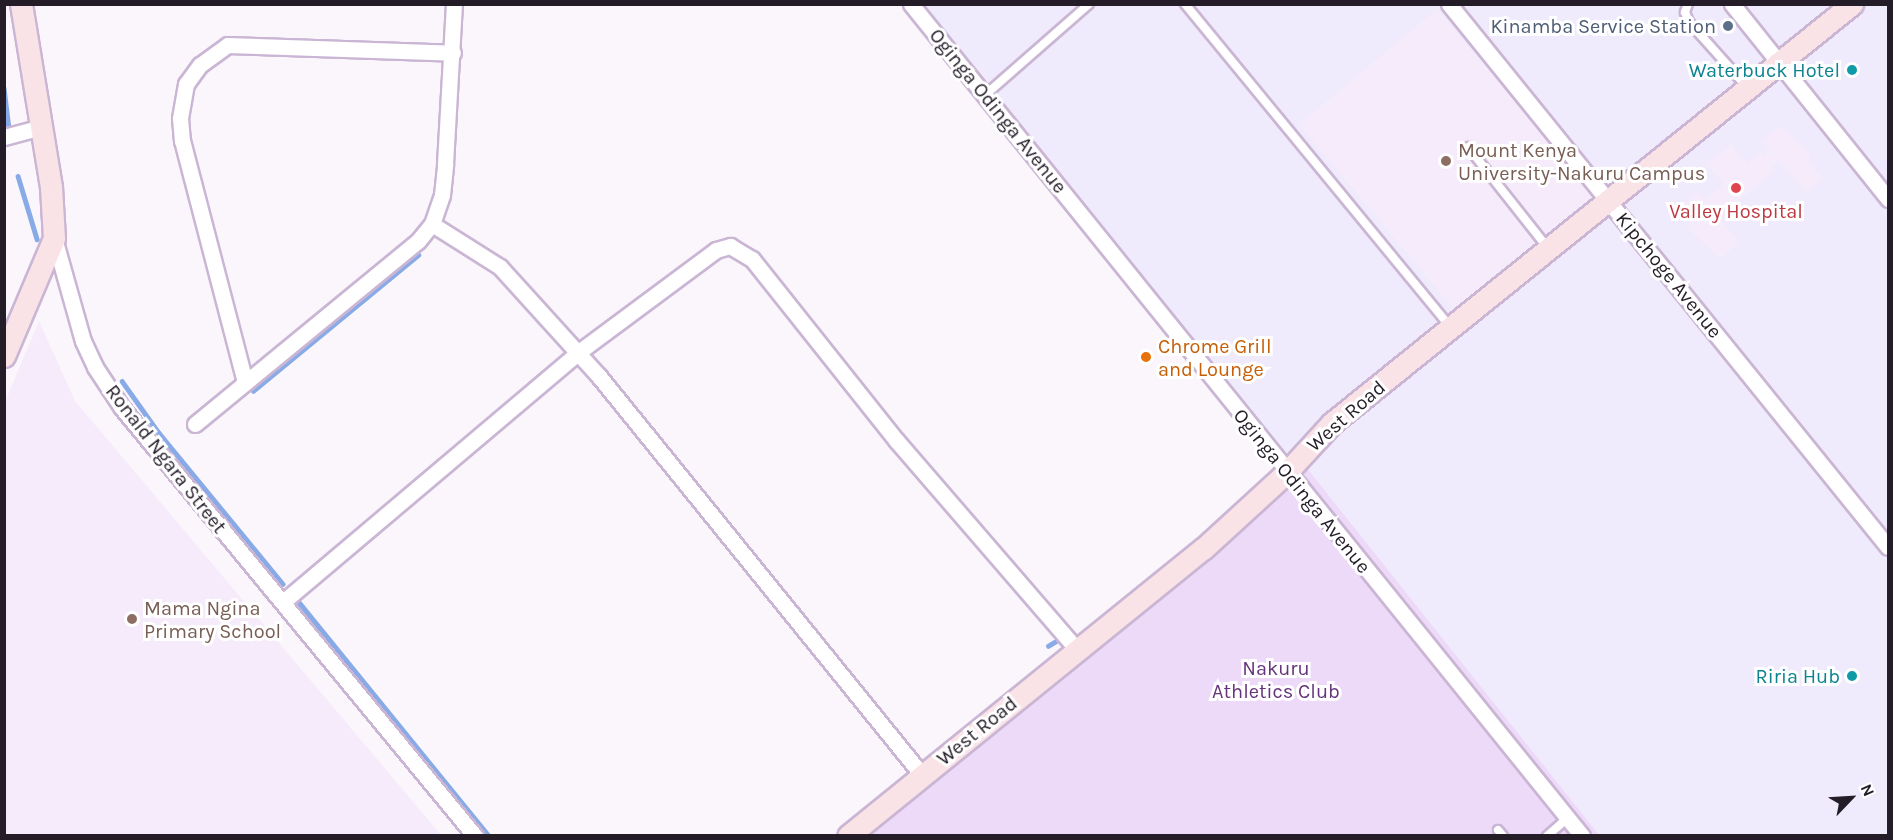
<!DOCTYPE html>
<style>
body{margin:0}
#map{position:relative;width:1893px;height:840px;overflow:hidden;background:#faf6fc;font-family:Karla,sans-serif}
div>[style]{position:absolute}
.commercial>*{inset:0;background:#f0ebfc}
.built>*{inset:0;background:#f5ebfa;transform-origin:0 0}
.green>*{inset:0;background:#edd9f8}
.stream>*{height:4.5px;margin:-2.25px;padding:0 2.25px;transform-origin:2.25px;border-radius:2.25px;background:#88abe8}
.roads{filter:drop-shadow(2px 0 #cab6d4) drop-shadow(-2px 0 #cab6d4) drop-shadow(0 2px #cab6d4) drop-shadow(0 -2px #cab6d4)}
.lane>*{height:8px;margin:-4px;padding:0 4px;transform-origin:4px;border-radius:4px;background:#fff}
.street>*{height:15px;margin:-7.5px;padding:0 7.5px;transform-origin:7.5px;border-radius:7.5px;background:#fff}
.secondary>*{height:21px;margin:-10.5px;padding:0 10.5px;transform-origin:10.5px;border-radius:10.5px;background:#fae3e6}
.dots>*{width:16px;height:16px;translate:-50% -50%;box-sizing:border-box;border:3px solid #fff;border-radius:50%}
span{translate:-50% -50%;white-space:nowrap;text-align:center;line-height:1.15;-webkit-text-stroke:6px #fff;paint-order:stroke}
.service-label{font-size:20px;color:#4e5e75}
.right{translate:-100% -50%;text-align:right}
.culture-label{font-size:20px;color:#0d838f}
.street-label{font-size:20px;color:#241d28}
.education-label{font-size:20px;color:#785e54}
.left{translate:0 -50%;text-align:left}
.health-label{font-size:20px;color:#be3a42}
.food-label{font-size:20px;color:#c56008}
.park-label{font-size:20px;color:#65337b}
.frame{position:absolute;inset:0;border:6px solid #241d28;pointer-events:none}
.north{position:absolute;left:1821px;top:768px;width:60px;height:60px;-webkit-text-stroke:4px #fff;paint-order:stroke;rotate:65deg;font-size:16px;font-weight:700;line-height:24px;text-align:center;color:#241d28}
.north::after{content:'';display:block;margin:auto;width:21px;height:27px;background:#241d28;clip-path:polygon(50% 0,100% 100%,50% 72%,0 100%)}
</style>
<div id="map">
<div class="commercial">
<i style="clip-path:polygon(917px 5px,1888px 5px,1888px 835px,1596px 835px)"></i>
</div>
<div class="built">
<i style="left:1437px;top:9px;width:245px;height:180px;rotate:50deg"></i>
<i style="clip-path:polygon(1781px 126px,1812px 156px,1808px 160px,1823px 178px,1806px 192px,1778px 160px,1771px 166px,1774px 171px,1725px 212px,1721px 207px,1714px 212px,1739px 242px,1720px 259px,1687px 227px,1691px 223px,1679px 209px,1698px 192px,1705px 200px,1724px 184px,1707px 164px,1731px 144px,1747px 164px,1760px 152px,1764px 156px,1770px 150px,1762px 141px)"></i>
<i style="clip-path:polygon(39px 321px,75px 401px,441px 835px,5px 835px,5px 402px)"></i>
</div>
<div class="green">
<i style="clip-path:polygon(1298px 457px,1599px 835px,845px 836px)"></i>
</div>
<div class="stream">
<i style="left:4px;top:88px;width:39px;rotate:83deg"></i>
<i style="left:18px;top:176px;width:66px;rotate:73.2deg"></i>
<i style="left:122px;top:381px;width:64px;rotate:54.6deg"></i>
<i style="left:159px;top:433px;width:195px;rotate:50.6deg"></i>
<i style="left:253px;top:391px;width:214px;rotate:-39.5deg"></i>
<i style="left:298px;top:601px;width:303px;rotate:50.9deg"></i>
<i style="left:1048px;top:646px;width:17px;rotate:-31deg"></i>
</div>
<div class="roads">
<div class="lane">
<i style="left:1185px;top:4px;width:416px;rotate:50.6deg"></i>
<i style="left:1688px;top:4px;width:9px;rotate:111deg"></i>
<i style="left:1685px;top:12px;width:11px;rotate:68deg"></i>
<i style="left:1689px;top:22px;width:87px;rotate:48.3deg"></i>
<i style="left:985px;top:95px;width:138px;rotate:-41.2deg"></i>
<i style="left:1468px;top:147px;width:127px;rotate:51.7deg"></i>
<i style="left:1498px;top:830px;width:8px;rotate:50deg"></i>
<i style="left:1547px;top:836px;width:28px;rotate:-41deg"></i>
</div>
<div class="street">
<i style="left:911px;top:4px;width:1069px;rotate:51.11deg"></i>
<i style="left:1449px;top:4px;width:698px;rotate:51.05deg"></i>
<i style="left:1732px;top:4px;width:250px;rotate:51.3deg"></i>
<i style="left:4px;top:137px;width:35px;rotate:-15deg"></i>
<i style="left:432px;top:224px;width:80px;rotate:32.3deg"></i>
<i style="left:500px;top:267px;width:146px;rotate:47.8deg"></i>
<i style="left:598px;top:375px;width:515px;rotate:50.99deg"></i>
<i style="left:54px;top:238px;width:107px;rotate:74.3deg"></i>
<i style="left:83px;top:341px;width:29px;rotate:65deg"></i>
<i style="left:95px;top:367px;width:49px;rotate:56.6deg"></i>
<i style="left:122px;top:408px;width:555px;rotate:50.49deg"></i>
<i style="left:245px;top:382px;width:249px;rotate:-104.6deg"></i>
<i style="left:182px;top:141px;width:23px;rotate:-95deg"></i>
<i style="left:180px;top:118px;width:35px;rotate:-80deg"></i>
<i style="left:186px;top:84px;width:24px;rotate:-54deg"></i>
<i style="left:200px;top:65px;width:34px;rotate:-36deg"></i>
<i style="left:228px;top:45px;width:225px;rotate:2deg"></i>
<i style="left:195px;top:424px;width:288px;rotate:-39.4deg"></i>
<i style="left:418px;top:241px;width:22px;rotate:-51deg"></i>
<i style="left:432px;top:224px;width:31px;rotate:-71deg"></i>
<i style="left:442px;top:195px;width:31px;rotate:-84deg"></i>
<i style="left:445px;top:164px;width:160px;rotate:-86.8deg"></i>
<i style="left:283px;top:602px;width:384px;rotate:-40.2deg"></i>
<i style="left:576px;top:354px;width:174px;rotate:-36.6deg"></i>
<i style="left:716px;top:250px;width:15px;rotate:-16deg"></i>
<i style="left:730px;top:246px;width:26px;rotate:31deg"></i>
<i style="left:752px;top:259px;width:231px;rotate:51.5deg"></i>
<i style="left:896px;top:440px;width:277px;rotate:49.2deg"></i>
</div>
<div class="secondary">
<i style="left:4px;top:356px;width:128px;rotate:-67deg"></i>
<i style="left:54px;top:238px;width:51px;rotate:-93.4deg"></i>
<i style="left:51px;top:187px;width:185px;rotate:-99.3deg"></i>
<i style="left:848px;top:836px;width:457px;rotate:-39deg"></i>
<i style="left:1203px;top:549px;width:114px;rotate:-42.5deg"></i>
<i style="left:1287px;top:472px;width:67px;rotate:-47.4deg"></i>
<i style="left:1332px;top:423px;width:668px;rotate:-38.86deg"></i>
</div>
</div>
<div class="dots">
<i style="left:1728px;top:26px;background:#5c6f8a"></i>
<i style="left:1852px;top:70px;background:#0f9aa8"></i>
<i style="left:1446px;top:161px;background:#8d6e63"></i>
<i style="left:1736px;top:188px;background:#e0444e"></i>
<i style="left:1146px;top:357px;background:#e8710a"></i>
<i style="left:132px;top:619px;background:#8d6e63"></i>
<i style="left:1852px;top:676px;background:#0f9aa8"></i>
</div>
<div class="service-label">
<span class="right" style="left:1716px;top:26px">Kinamba Service Station</span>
</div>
<div class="culture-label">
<span class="right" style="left:1840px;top:70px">Waterbuck Hotel</span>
<span class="right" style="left:1840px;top:676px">Riria Hub</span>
</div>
<div class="street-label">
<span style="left:998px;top:111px;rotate:51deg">Oginga Odinga Avenue</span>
<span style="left:1669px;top:275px;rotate:51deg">Kipchoge Avenue</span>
<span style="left:1346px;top:416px;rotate:-41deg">West Road</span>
<span style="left:166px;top:459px;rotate:52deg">Ronald Ngara Street</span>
<span style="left:1302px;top:491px;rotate:51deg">Oginga Odinga Avenue</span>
<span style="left:977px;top:731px;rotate:-39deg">West Road</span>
</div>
<div class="education-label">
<span class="left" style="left:1458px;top:162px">Mount Kenya<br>University-Nakuru Campus</span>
<span class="left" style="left:144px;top:620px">Mama Ngina<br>Primary School</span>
</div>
<div class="health-label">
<span style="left:1736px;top:211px">Valley Hospital</span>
</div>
<div class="food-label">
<span class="left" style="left:1158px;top:358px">Chrome Grill<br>and Lounge</span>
</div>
<div class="park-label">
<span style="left:1276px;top:680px">Nakuru<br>Athletics Club</span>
</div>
<div class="frame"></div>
<div class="north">N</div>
</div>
